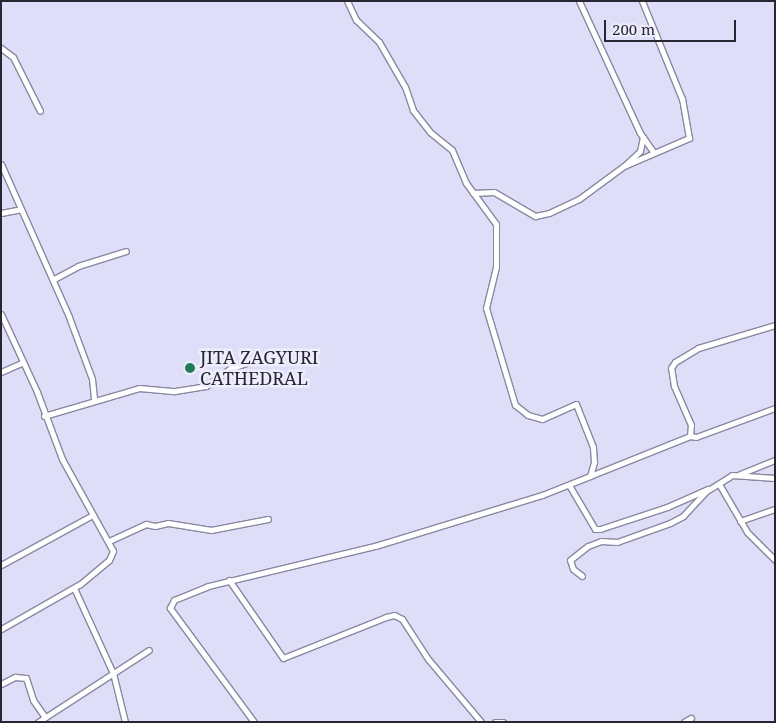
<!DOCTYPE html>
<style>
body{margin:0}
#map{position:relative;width:776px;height:723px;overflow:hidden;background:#dfdef9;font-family:"Noto Serif",serif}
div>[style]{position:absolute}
.roads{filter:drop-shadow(1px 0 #8988a0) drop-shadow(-1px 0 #8988a0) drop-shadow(0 1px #8988a0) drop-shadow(0 -1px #8988a0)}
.street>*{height:5px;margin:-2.5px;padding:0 2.5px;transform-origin:2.5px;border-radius:2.5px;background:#fff}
.dots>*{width:14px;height:14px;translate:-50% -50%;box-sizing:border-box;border:2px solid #ededfd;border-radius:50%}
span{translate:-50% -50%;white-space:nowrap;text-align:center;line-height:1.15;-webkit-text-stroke:5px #ededfd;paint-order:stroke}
.poi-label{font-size:18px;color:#282731}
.left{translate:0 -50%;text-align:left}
.frame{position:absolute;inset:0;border:2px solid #282731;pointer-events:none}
.scale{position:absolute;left:604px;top:20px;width:132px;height:22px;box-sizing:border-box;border:2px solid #282731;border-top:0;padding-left:6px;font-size:15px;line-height:18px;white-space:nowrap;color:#282731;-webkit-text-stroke:4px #ededfd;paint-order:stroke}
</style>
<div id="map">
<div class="roads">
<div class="street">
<i style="left:579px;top:1px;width:145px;rotate:65.2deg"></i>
<i style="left:640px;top:133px;width:24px;rotate:55deg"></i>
<i style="left:1px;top:48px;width:15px;rotate:37deg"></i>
<i style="left:13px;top:57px;width:60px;rotate:63.4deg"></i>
<i style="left:1px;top:164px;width:167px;rotate:66deg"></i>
<i style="left:69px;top:317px;width:66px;rotate:69.6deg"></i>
<i style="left:92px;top:379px;width:20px;rotate:84deg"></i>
<i style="left:624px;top:166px;width:71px;rotate:-23.3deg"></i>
<i style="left:689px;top:138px;width:40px;rotate:-100deg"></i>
<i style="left:682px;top:99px;width:106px;rotate:-112.2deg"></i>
<i style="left:473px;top:193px;width:21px;rotate:-3deg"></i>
<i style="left:494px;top:192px;width:48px;rotate:30.3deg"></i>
<i style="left:535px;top:216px;width:14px;rotate:-12deg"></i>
<i style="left:549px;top:213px;width:33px;rotate:-25deg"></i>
<i style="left:579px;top:199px;width:56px;rotate:-36.3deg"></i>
<i style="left:624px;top:166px;width:22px;rotate:-43deg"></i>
<i style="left:640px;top:151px;width:14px;rotate:-78deg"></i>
<i style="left:1px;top:213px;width:20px;rotate:-11deg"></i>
<i style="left:54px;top:279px;width:27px;rotate:-28deg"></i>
<i style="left:78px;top:266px;width:50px;rotate:-17.4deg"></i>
<i style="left:1px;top:314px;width:86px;rotate:65.2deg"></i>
<i style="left:37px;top:392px;width:72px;rotate:69.5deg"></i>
<i style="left:62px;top:459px;width:105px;rotate:61deg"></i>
<i style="left:113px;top:551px;width:10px;rotate:114deg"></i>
<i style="left:109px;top:560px;width:38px;rotate:140deg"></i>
<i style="left:80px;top:584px;width:91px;rotate:150.3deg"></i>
<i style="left:1px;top:372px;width:24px;rotate:-24deg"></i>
<i style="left:44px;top:416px;width:99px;rotate:-16.4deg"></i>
<i style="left:139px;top:388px;width:36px;rotate:5deg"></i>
<i style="left:175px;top:391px;width:31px;rotate:-9deg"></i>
<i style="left:206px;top:386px;width:31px;rotate:-36deg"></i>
<i style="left:231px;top:368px;width:19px;rotate:-18deg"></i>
<i style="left:690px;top:436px;width:6px;rotate:9deg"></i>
<i style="left:696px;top:437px;width:84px;rotate:-20.2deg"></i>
<i style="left:740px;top:474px;width:38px;rotate:-22deg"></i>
<i style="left:590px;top:476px;width:108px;rotate:-21.8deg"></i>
<i style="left:690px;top:436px;width:11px;rotate:-85deg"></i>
<i style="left:691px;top:425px;width:43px;rotate:-113.6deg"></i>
<i style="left:674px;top:386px;width:18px;rotate:-99deg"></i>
<i style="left:671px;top:368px;width:7px;rotate:-56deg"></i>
<i style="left:675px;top:362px;width:27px;rotate:-31deg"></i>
<i style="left:698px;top:348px;width:80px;rotate:-16.6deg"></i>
<i style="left:719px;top:484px;width:56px;rotate:59.7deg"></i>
<i style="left:747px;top:532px;width:40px;rotate:45deg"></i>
<i style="left:569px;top:485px;width:51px;rotate:59.4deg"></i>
<i style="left:595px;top:529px;width:5px"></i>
<i style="left:600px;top:529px;width:71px;rotate:-18.2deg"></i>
<i style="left:667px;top:507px;width:45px;rotate:-23.7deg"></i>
<i style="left:740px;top:521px;width:37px;rotate:-19deg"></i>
<i style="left:109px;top:541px;width:41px;rotate:-24.7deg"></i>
<i style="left:146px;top:524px;width:9px;rotate:13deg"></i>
<i style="left:155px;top:526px;width:13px;rotate:-13deg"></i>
<i style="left:168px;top:523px;width:44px;rotate:9.2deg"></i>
<i style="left:211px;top:530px;width:58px;rotate:-10.9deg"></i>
<i style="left:1px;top:565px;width:102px;rotate:-28.6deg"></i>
<i style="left:582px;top:576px;width:11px;rotate:-142deg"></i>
<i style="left:573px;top:569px;width:9px;rotate:-108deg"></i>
<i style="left:570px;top:560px;width:23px;rotate:-38deg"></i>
<i style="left:588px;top:546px;width:14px;rotate:-21deg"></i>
<i style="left:601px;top:541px;width:16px;rotate:4deg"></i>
<i style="left:617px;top:542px;width:56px;rotate:-19.7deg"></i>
<i style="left:670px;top:523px;width:15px;rotate:-28deg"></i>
<i style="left:683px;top:516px;width:33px;rotate:-47deg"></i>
<i style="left:705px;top:492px;width:32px;rotate:-32deg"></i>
<i style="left:732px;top:475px;width:43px;rotate:4deg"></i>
<i style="left:229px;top:580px;width:95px;rotate:55.3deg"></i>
<i style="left:283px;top:658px;width:111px;rotate:-21.7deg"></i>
<i style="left:386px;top:617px;width:8px;rotate:-14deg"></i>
<i style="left:394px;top:615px;width:9px;rotate:27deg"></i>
<i style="left:402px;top:619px;width:48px;rotate:57deg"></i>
<i style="left:428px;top:659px;width:82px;rotate:49.9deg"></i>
<i style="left:74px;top:588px;width:94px;rotate:65.4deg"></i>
<i style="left:113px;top:673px;width:50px;rotate:76.2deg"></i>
<i style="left:1px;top:684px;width:16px;rotate:-27deg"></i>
<i style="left:15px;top:677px;width:11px;rotate:5deg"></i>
<i style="left:26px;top:678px;width:23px;rotate:72deg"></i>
<i style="left:33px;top:700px;width:21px;rotate:55deg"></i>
<i style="left:38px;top:722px;width:132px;rotate:-33deg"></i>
<i style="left:254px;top:722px;width:142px;rotate:-126.4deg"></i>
<i style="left:170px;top:608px;width:9px;rotate:-63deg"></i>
<i style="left:174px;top:600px;width:37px;rotate:-22deg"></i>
<i style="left:208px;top:586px;width:172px;rotate:-13.5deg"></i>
<i style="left:375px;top:546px;width:175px;rotate:-17deg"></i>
<i style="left:542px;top:495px;width:52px;rotate:-21.6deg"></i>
<i style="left:590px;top:476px;width:15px;rotate:-74deg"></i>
<i style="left:594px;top:462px;width:15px;rotate:-94deg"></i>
<i style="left:593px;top:447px;width:46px;rotate:-111.6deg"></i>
<i style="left:576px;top:404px;width:37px;rotate:156deg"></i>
<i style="left:542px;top:419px;width:15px;rotate:-164deg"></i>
<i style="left:528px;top:415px;width:16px;rotate:-142deg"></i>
<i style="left:515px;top:405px;width:101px;rotate:-106.6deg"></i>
<i style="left:486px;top:308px;width:42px;rotate:-76.3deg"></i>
<i style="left:496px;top:267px;width:43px;rotate:-90deg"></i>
<i style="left:496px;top:224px;width:51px;rotate:-126.2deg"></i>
<i style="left:466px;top:183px;width:36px;rotate:-113deg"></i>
<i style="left:452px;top:150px;width:28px;rotate:-141deg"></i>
<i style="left:430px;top:132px;width:28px;rotate:-128deg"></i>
<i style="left:413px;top:110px;width:24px;rotate:-109deg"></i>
<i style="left:405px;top:87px;width:52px;rotate:-120deg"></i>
<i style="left:379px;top:42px;width:32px;rotate:-136deg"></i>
<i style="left:356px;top:20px;width:21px;rotate:-115deg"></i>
<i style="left:495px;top:722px;width:8px"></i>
<i style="left:684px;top:722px;width:8px;rotate:-30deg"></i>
</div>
</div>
<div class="dots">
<i style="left:190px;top:368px;background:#1f7c53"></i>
</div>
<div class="poi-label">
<span class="left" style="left:200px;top:368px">JITA ZAGYURI<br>CATHEDRAL</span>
</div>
<div class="frame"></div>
<div class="scale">200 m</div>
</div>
